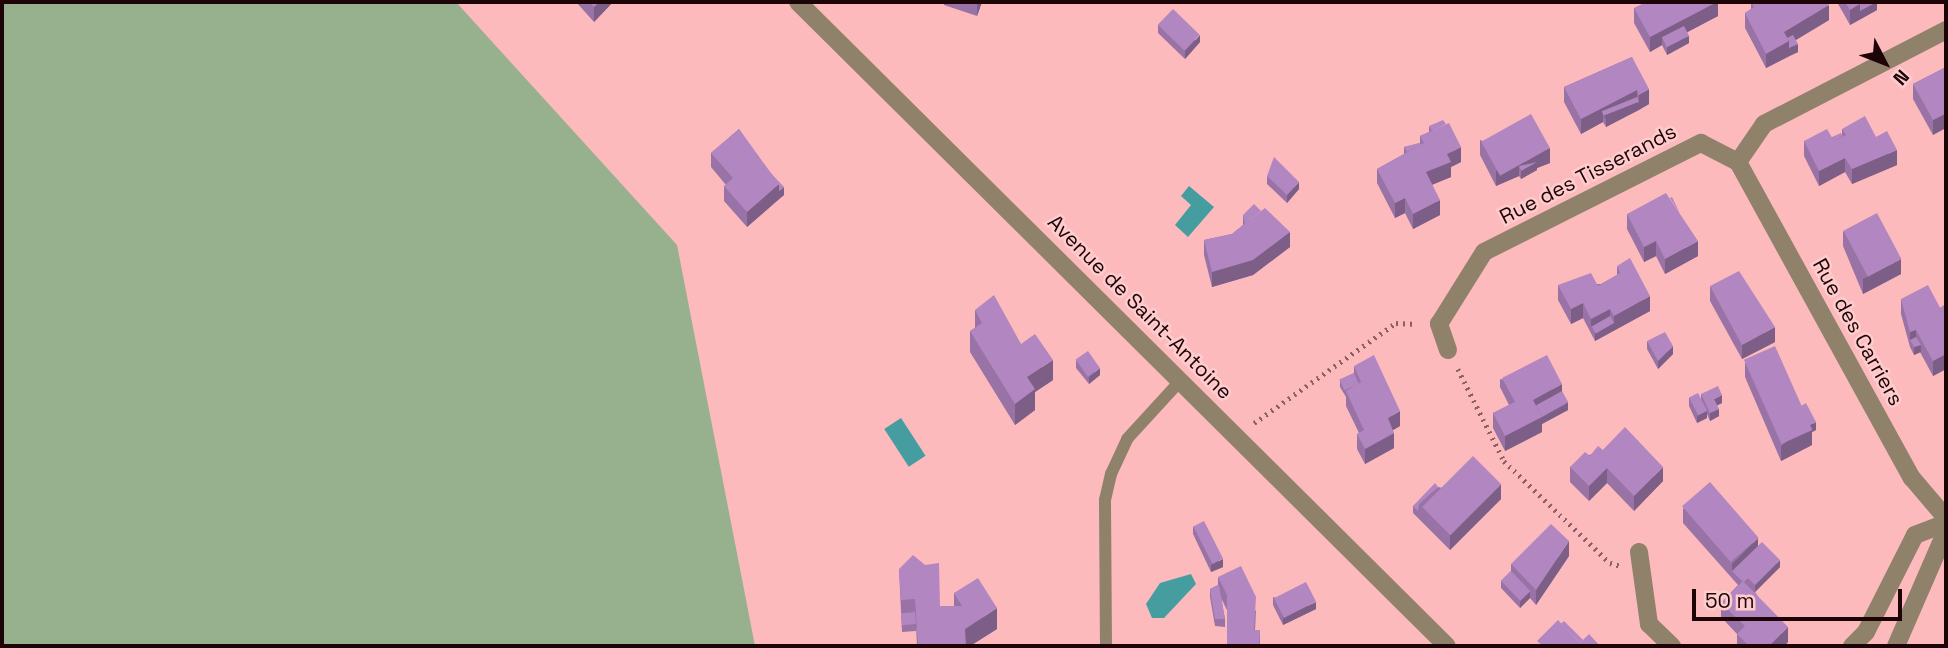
<!DOCTYPE html>
<style>
body{margin:0}
#map{position:relative;width:1948px;height:648px;overflow:hidden;background:#fcbabc;font-family:"Space Grotesk",sans-serif}
div>[style]{position:absolute}
.green>*{inset:0;background:#97b08e}
.water>*{inset:0;background:#469d9f;transform-origin:0 0}
.path>*{height:4.5px;margin-top:-2.25px;transform-origin:0;background:repeating-linear-gradient(90deg,#8c5f61 0 2px,transparent 0 7px)}
.service>*{height:12px;margin:-6px;padding:0 6px;transform-origin:6px;border-radius:6px;background:#90816b}
.minor>*{height:18px;margin:-9px;padding:0 9px;transform-origin:9px;border-radius:9px;background:#90816b}
.wall>*{inset:0;background:#9973a5}
.shaded-wall>*{inset:0;background:#7d5e86}
.building>*{inset:0;background:#b286c0;transform-origin:0 0}
span{translate:-50% -50%;white-space:nowrap;text-align:center;line-height:1.15;-webkit-text-stroke:5px #ffcccd;paint-order:stroke}
.street-label{font-size:21px;color:#1d0406}
.frame{position:absolute;inset:0;border:4px solid #1d0406;pointer-events:none}
.north{position:absolute;left:1850px;top:28px;width:70px;height:70px;-webkit-text-stroke:5px #ffcccd;paint-order:stroke;rotate:132deg;font-size:19px;font-weight:700;line-height:28px;text-align:center;color:#1d0406}
.north::after{content:'';display:block;margin:auto;width:24px;height:32px;background:#1d0406;clip-path:polygon(50% 0,100% 100%,50% 72%,0 100%)}
.scale{position:absolute;left:1692px;top:589px;width:210px;height:32px;box-sizing:border-box;border:4px solid #1d0406;border-top:0;padding-left:9px;font-size:21px;line-height:24px;white-space:nowrap;color:#1d0406;-webkit-text-stroke:5px #ffcccd;paint-order:stroke}
</style>
<div id="map">
<div class="green">
<i style="clip-path:polygon(2px 2px,456px 2px,677px 245px,755px 646px,2px 646px)"></i>
</div>
<div class="water">
<i style="clip-path:polygon(1189px 186px,1214px 207px,1188px 237px,1175px 225px,1191px 205px,1181px 196px)"></i>
<i style="left:901px;top:418px;width:45px;height:20px;rotate:57deg"></i>
<i style="clip-path:polygon(1191px 574px,1196px 584px,1164px 618px,1152px 618px,1146px 604px,1160px 583px)"></i>
</div>
<div class="path">
<i style="left:1458px;top:369px;width:103px;rotate:63.4deg"></i>
<i style="left:1504px;top:461px;width:147px;rotate:43.9deg"></i>
<i style="left:1610px;top:563px;width:11px;rotate:15deg"></i>
<i style="left:1254px;top:423px;width:174px;rotate:-35.2deg"></i>
<i style="left:1396px;top:323px;width:21px;rotate:3deg"></i>
</div>
<div class="service">
<i style="left:1106px;top:646px;width:146px;rotate:-90.4deg"></i>
<i style="left:1105px;top:500px;width:27px;rotate:-77deg"></i>
<i style="left:1111px;top:474px;width:38px;rotate:-65deg"></i>
<i style="left:1127px;top:439px;width:80px;rotate:-47.5deg"></i>
</div>
<div class="minor">
<i style="left:798px;top:2px;width:914px;rotate:44.78deg"></i>
<i style="left:1738px;top:162px;width:361px;rotate:61.2deg"></i>
<i style="left:1912px;top:478px;width:52px;rotate:49.6deg"></i>
<i style="left:1448px;top:350px;width:28px;rotate:-109deg"></i>
<i style="left:1439px;top:324px;width:85px;rotate:-58deg"></i>
<i style="left:1484px;top:252px;width:243px;rotate:-26.7deg"></i>
<i style="left:1701px;top:143px;width:42px;rotate:27.2deg"></i>
<i style="left:1738px;top:162px;width:46px;rotate:-55.6deg"></i>
<i style="left:1764px;top:124px;width:205px;rotate:-27.3deg"></i>
<i style="left:1639px;top:552px;width:73px;rotate:82.1deg"></i>
<i style="left:1649px;top:624px;width:32px;rotate:44deg"></i>
<i style="left:1852px;top:646px;width:20px;rotate:-45deg"></i>
<i style="left:1866px;top:632px;width:109px;rotate:-63.2deg"></i>
<i style="left:1915px;top:535px;width:33px;rotate:-21deg"></i>
<i style="left:1896px;top:646px;width:125px;rotate:-66.5deg"></i>
</div>
<div class="wall">
<i style="clip-path:polygon(576px 2px,613px 2px,594px 22px)"></i>
<i style="clip-path:polygon(944px 2px,982px 2px,977px 16px,944px 5px)"></i>
<i style="clip-path:polygon(1718px 2px,1718px 16px,1687px 32px,1689px 43px,1667px 55px,1662px 45px,1650px 52px,1634px 23px,1634px 8px)"></i>
<i style="clip-path:polygon(1751px 2px,1827px 2px,1829px 20px,1796px 40px,1798px 52px,1766px 68px,1745px 28px,1745px 13px,1751px 9px)"></i>
<i style="clip-path:polygon(1837px 2px,1879px 2px,1877px 2px,1877px 10px,1850px 25px)"></i>
<i style="clip-path:polygon(1158px 25px,1200px 42px,1185px 59px,1158px 33px)"></i>
<i style="clip-path:polygon(1632px 57px,1649px 104px,1606px 127px,1603px 122px,1581px 134px,1564px 102px,1564px 87px)"></i>
<i style="clip-path:polygon(1946px 67px,1933px 135px,1913px 99px,1913px 84px)"></i>
<i style="clip-path:polygon(1429px 126px,1461px 162px,1451px 167px,1451px 177px,1432px 185px,1440px 215px,1413px 229px,1405px 213px,1395px 218px,1377px 183px,1377px 169px,1404px 154px,1404px 147px,1420px 143px,1420px 136px,1429px 132px)"></i>
<i style="clip-path:polygon(739px 129px,784px 195px,747px 227px,724px 201px,724px 186px,726px 185px,711px 167px,711px 153px)"></i>
<i style="clip-path:polygon(1842px 129px,1876px 137px,1897px 165px,1852px 184px,1845px 172px,1819px 186px,1804px 156px,1804px 141px,1842px 136px)"></i>
<i style="clip-path:polygon(1480px 140px,1550px 163px,1537px 168px,1537px 170px,1521px 179px,1519px 176px,1496px 186px,1480px 155px)"></i>
<i style="clip-path:polygon(1267px 176px,1299px 189px,1287px 203px,1267px 184px)"></i>
<i style="clip-path:polygon(1627px 214px,1698px 256px,1665px 274px,1656px 256px,1644px 262px,1627px 229px)"></i>
<i style="clip-path:polygon(1243px 215px,1290px 247px,1253px 275px,1212px 287px,1204px 255px,1204px 240px,1232px 234px,1243px 225px)"></i>
<i style="clip-path:polygon(1843px 231px,1901px 274px,1863px 294px,1843px 246px)"></i>
<i style="clip-path:polygon(1617px 266px,1650px 311px,1595px 341px,1583px 318px,1571px 324px,1558px 300px,1558px 285px,1601px 284px,1617px 275px)"></i>
<i style="clip-path:polygon(1710px 286px,1775px 342px,1742px 359px,1710px 301px)"></i>
<i style="clip-path:polygon(1901px 299px,1940px 308px,1946px 304px,1946px 369px,1933px 376px,1920px 352px,1914px 355px,1910px 347px,1901px 314px)"></i>
<i style="clip-path:polygon(975px 310px,1021px 344px,1053px 380px,1035px 392px,1035px 410px,1015px 425px,970px 352px,970px 331px,975px 328px)"></i>
<i style="clip-path:polygon(1647px 341px,1673px 354px,1658px 369px,1647px 349px)"></i>
<i style="clip-path:polygon(1076px 360px,1100px 375px,1089px 384px,1076px 368px)"></i>
<i style="clip-path:polygon(1745px 362px,1801px 406px,1816px 430px,1812px 432px,1812px 445px,1781px 461px,1745px 377px)"></i>
<i style="clip-path:polygon(1354px 366px,1400px 426px,1393px 430px,1394px 448px,1365px 464px,1357px 449px,1357px 434px,1359px 433px,1346px 406px,1346px 397px,1340px 387px,1340px 380px,1354px 373px)"></i>
<i style="clip-path:polygon(1500px 379px,1562px 391px,1568px 410px,1542px 424px,1542px 432px,1505px 451px,1493px 428px,1493px 413px,1509px 405px,1500px 387px)"></i>
<i style="clip-path:polygon(1701px 394px,1722px 403px,1717px 405px,1719px 416px,1710px 421px,1707px 414px,1707px 418px,1697px 423px,1689px 406px,1689px 398px,1701px 399px)"></i>
<i style="clip-path:polygon(1603px 450px,1663px 481px,1634px 511px,1607px 483px,1589px 501px,1570px 482px,1570px 467px,1589px 455px)"></i>
<i style="clip-path:polygon(1438px 487px,1501px 499px,1450px 550px,1413px 513px,1413px 506px)"></i>
<i style="clip-path:polygon(1683px 508px,1758px 546px,1780px 567px,1755px 592px,1788px 642px,1784px 646px,1737px 646px,1737px 634px,1721px 617px,1721px 603px,1738px 585px,1683px 523px)"></i>
<i style="clip-path:polygon(1193px 526px,1223px 567px,1211px 572px,1193px 534px)"></i>
<i style="clip-path:polygon(1569px 556px,1536px 605px,1530px 598px,1520px 608px,1501px 588px,1501px 581px,1511px 571px,1511px 564px)"></i>
<i style="clip-path:polygon(899px 569px,940px 606px,954px 606px,954px 593px,997px 629px,970px 646px,917px 646px,916px 626px,916px 631px,902px 632px)"></i>
<i style="clip-path:polygon(1218px 577px,1256px 611px,1255px 630px,1260px 630px,1260px 646px,1227px 646px,1227px 610px,1221px 598px,1225px 619px,1225px 627px,1215px 626px,1210px 597px,1210px 589px,1218px 585px)"></i>
<i style="clip-path:polygon(1273px 597px,1316px 609px,1283px 625px,1273px 605px)"></i>
</div>
<div class="shaded-wall">
<i style="clip-path:polygon(599px 2px,613px 2px,594px 22px,594px 7px)"></i>
<i style="clip-path:polygon(977px 2px,982px 2px,977px 16px)"></i>
<i style="clip-path:polygon(1717px 2px,1718px 2px,1718px 16px,1665px 44px,1662px 38px,1662px 45px,1650px 52px,1650px 37px)"></i>
<i style="clip-path:polygon(1857px 2px,1879px 2px,1877px 2px,1877px 10px,1850px 25px,1850px 10px)"></i>
<i style="clip-path:polygon(1829px 5px,1829px 20px,1789px 44px,1789px 56px,1766px 68px,1766px 54px,1784px 32px)"></i>
<i style="clip-path:polygon(1200px 35px,1200px 42px,1185px 59px,1185px 51px)"></i>
<i style="clip-path:polygon(1689px 36px,1689px 43px,1667px 55px,1667px 47px)"></i>
<i style="clip-path:polygon(1798px 44px,1798px 52px,1789px 56px,1789px 48px)"></i>
<i style="clip-path:polygon(1649px 89px,1649px 104px,1639px 110px,1639px 95px)"></i>
<i style="clip-path:polygon(1637px 90px,1637px 103px,1639px 102px,1639px 110px,1606px 127px,1606px 119px,1603px 114px,1603px 122px,1581px 134px,1581px 119px)"></i>
<i style="clip-path:polygon(1946px 113px,1946px 128px,1933px 135px,1933px 120px)"></i>
<i style="clip-path:polygon(1461px 147px,1461px 162px,1451px 167px,1451px 177px,1426px 187px,1426px 172px,1447px 154px)"></i>
<i style="clip-path:polygon(1550px 148px,1550px 163px,1537px 168px,1537px 170px,1521px 179px,1521px 171px,1519px 166px,1519px 176px,1496px 186px,1496px 171px)"></i>
<i style="clip-path:polygon(1897px 150px,1897px 165px,1852px 184px,1852px 169px)"></i>
<i style="clip-path:polygon(1845px 158px,1845px 172px,1819px 186px,1819px 171px)"></i>
<i style="clip-path:polygon(1299px 182px,1299px 189px,1287px 203px,1287px 195px)"></i>
<i style="clip-path:polygon(779px 184px,779px 199px,747px 227px,747px 212px)"></i>
<i style="clip-path:polygon(784px 187px,784px 195px,779px 199px,779px 191px)"></i>
<i style="clip-path:polygon(1405px 198px,1405px 213px,1395px 218px,1395px 203px)"></i>
<i style="clip-path:polygon(1440px 200px,1440px 215px,1413px 229px,1413px 214px)"></i>
<i style="clip-path:polygon(1290px 232px,1290px 247px,1253px 275px,1212px 287px,1212px 272px)"></i>
<i style="clip-path:polygon(1656px 241px,1656px 256px,1644px 262px,1644px 247px)"></i>
<i style="clip-path:polygon(1698px 241px,1698px 256px,1665px 274px,1665px 259px)"></i>
<i style="clip-path:polygon(1901px 259px,1901px 274px,1863px 294px,1863px 279px)"></i>
<i style="clip-path:polygon(1650px 296px,1650px 311px,1595px 341px,1595px 333px,1614px 323px,1614px 316px)"></i>
<i style="clip-path:polygon(1583px 303px,1583px 318px,1571px 324px,1571px 309px)"></i>
<i style="clip-path:polygon(1610px 309px,1610px 324px,1591px 326px,1591px 333px,1591px 319px)"></i>
<i style="clip-path:polygon(1775px 327px,1775px 342px,1742px 359px,1742px 345px)"></i>
<i style="clip-path:polygon(1916px 330px,1916px 345px,1910px 340px,1910px 332px)"></i>
<i style="clip-path:polygon(1921px 345px,1921px 352px,1914px 355px,1914px 347px)"></i>
<i style="clip-path:polygon(1673px 346px,1673px 354px,1658px 369px,1658px 361px)"></i>
<i style="clip-path:polygon(1946px 354px,1946px 369px,1933px 376px,1933px 361px)"></i>
<i style="clip-path:polygon(1053px 360px,1053px 380px,1035px 392px,1035px 410px,1015px 425px,1015px 404px,1027px 377px)"></i>
<i style="clip-path:polygon(1100px 368px,1100px 375px,1089px 384px,1089px 377px)"></i>
<i style="clip-path:polygon(1562px 384px,1562px 399px,1536px 413px,1533px 400px)"></i>
<i style="clip-path:polygon(1722px 395px,1722px 403px,1714px 407px,1714px 399px)"></i>
<i style="clip-path:polygon(1568px 402px,1568px 410px,1542px 424px,1542px 432px,1505px 451px,1505px 436px)"></i>
<i style="clip-path:polygon(1719px 409px,1719px 416px,1710px 421px,1710px 413px)"></i>
<i style="clip-path:polygon(1400px 411px,1400px 426px,1388px 433px,1388px 418px)"></i>
<i style="clip-path:polygon(1707px 411px,1707px 418px,1697px 423px,1697px 416px)"></i>
<i style="clip-path:polygon(1816px 422px,1816px 430px,1812px 432px,1812px 445px,1781px 461px,1781px 446px,1806px 427px)"></i>
<i style="clip-path:polygon(1394px 433px,1394px 448px,1365px 464px,1365px 449px)"></i>
<i style="clip-path:polygon(1663px 467px,1663px 481px,1634px 511px,1634px 496px)"></i>
<i style="clip-path:polygon(1607px 468px,1607px 483px,1589px 501px,1589px 486px)"></i>
<i style="clip-path:polygon(1501px 484px,1501px 499px,1450px 550px,1450px 535px)"></i>
<i style="clip-path:polygon(1758px 538px,1758px 553px,1732px 571px,1732px 579px,1732px 564px)"></i>
<i style="clip-path:polygon(1569px 541px,1569px 556px,1536px 605px,1536px 590px)"></i>
<i style="clip-path:polygon(1223px 559px,1223px 567px,1211px 572px,1211px 565px)"></i>
<i style="clip-path:polygon(1780px 560px,1780px 567px,1755px 592px,1755px 585px)"></i>
<i style="clip-path:polygon(1530px 591px,1530px 598px,1520px 608px,1520px 601px)"></i>
<i style="clip-path:polygon(1316px 602px,1316px 609px,1283px 625px,1283px 617px)"></i>
<i style="clip-path:polygon(997px 608px,997px 629px,970px 646px,965px 646px,965px 629px)"></i>
<i style="clip-path:polygon(1788px 627px,1788px 642px,1784px 646px,1769px 646px)"></i>
</div>
<div class="building">
<i style="clip-path:polygon(589px 2px,599px 2px,594px 7px)"></i>
<i style="clip-path:polygon(1646px 2px,1717px 2px,1650px 37px,1634px 8px)"></i>
<i style="clip-path:polygon(1751px 2px,1827px 2px,1829px 5px,1784px 32px,1789px 41px,1766px 54px,1745px 13px,1754px 7px)"></i>
<i style="clip-path:polygon(1845px 2px,1859px 2px,1860px 4px,1850px 10px)"></i>
<i style="clip-path:polygon(1864px 2px,1877px 2px,1860px 11px,1860px 4px,1857px 5px)"></i>
<i style="left:1173px;top:9px;width:37px;height:22px;rotate:44deg"></i>
<i style="left:1684px;top:26px;width:11px;height:25px;rotate:63deg"></i>
<i style="clip-path:polygon(1793px 35px,1798px 44px,1789px 48px,1789px 41px,1787px 38px)"></i>
<i style="clip-path:polygon(1632px 57px,1649px 89px,1639px 95px,1637px 90px,1581px 119px,1564px 87px)"></i>
<i style="clip-path:polygon(1946px 67px,1946px 113px,1933px 120px,1913px 84px)"></i>
<i style="left:1637px;top:97px;width:5px;height:38px;rotate:68deg"></i>
<i style="left:1531px;top:114px;width:39px;height:57px;rotate:61deg"></i>
<i style="clip-path:polygon(1865px 116px,1876px 137px,1887px 131px,1897px 150px,1852px 169px,1845px 158px,1819px 171px,1804px 141px,1827px 129px,1834px 141px,1846px 135px,1842px 129px)"></i>
<i style="clip-path:polygon(1443px 120px,1446px 124px,1432px 131px,1429px 126px)"></i>
<i style="clip-path:polygon(1449px 123px,1461px 147px,1447px 154px,1451px 162px,1426px 172px,1440px 200px,1413px 214px,1405px 198px,1395px 203px,1377px 169px,1424px 143px,1420px 136px)"></i>
<i style="clip-path:polygon(739px 129px,779px 184px,747px 212px,724px 186px,733px 178px,711px 153px)"></i>
<i style="clip-path:polygon(1841px 133px,1843px 136px,1834px 141px,1832px 137px)"></i>
<i style="clip-path:polygon(1420px 143px,1421px 145px,1407px 152px,1404px 147px)"></i>
<i style="clip-path:polygon(1274px 157px,1299px 182px,1287px 195px,1267px 176px)"></i>
<i style="clip-path:polygon(1537px 162px,1521px 171px,1519px 166px)"></i>
<i style="clip-path:polygon(769px 171px,784px 187px,779px 191px,779px 184px)"></i>
<i style="clip-path:polygon(1666px 193px,1698px 241px,1665px 259px,1656px 241px,1644px 247px,1627px 214px)"></i>
<i style="clip-path:polygon(1672px 197px,1680px 214px,1670px 198px)"></i>
<i style="clip-path:polygon(1254px 204px,1261px 211px,1245px 224px,1243px 215px)"></i>
<i style="clip-path:polygon(1265px 208px,1290px 232px,1253px 260px,1212px 272px,1204px 240px,1232px 234px)"></i>
<i style="left:1877px;top:213px;width:52px;height:38px;rotate:62deg"></i>
<i style="clip-path:polygon(1630px 258px,1650px 296px,1614px 316px,1610px 309px,1591px 319px,1583px 303px,1571px 309px,1558px 285px,1591px 273px,1598px 286px,1620px 273px,1617px 266px)"></i>
<i style="clip-path:polygon(1739px 271px,1775px 327px,1742px 345px,1710px 286px)"></i>
<i style="clip-path:polygon(1928px 285px,1946px 319px,1946px 354px,1933px 361px,1916px 330px,1910px 332px,1901px 299px)"></i>
<i style="clip-path:polygon(994px 295px,1021px 344px,1035px 334px,1053px 360px,1027px 377px,1035px 389px,1015px 404px,970px 331px,982px 323px,975px 310px)"></i>
<i style="clip-path:polygon(1946px 304px,1946px 319px,1940px 308px)"></i>
<i style="left:1610px;top:316px;width:8px;height:21px;rotate:60deg"></i>
<i style="clip-path:polygon(1665px 332px,1673px 346px,1658px 361px,1647px 341px)"></i>
<i style="clip-path:polygon(1916px 337px,1921px 345px,1914px 347px,1910px 340px)"></i>
<i style="left:1775px;top:346px;width:92px;height:34px;rotate:66deg"></i>
<i style="left:1088px;top:351px;width:21px;height:15px;rotate:55deg"></i>
<i style="clip-path:polygon(1374px 355px,1400px 411px,1388px 418px,1394px 433px,1365px 449px,1357px 434px,1364px 430px,1346px 391px,1361px 382px,1354px 366px)"></i>
<i style="clip-path:polygon(1547px 355px,1562px 384px,1533px 400px,1542px 417px,1505px 436px,1493px 413px,1515px 402px,1502px 378px)"></i>
<i style="left:1354px;top:373px;width:12px;height:16px;rotate:66deg"></i>
<i style="clip-path:polygon(1718px 386px,1722px 395px,1714px 399px,1719px 409px,1710px 413px,1701px 394px)"></i>
<i style="left:1562px;top:391px;width:13px;height:30px;rotate:61deg"></i>
<i style="left:1698px;top:393px;width:20px;height:10px;rotate:63deg"></i>
<i style="clip-path:polygon(1806px 403px,1816px 422px,1810px 425px,1801px 406px)"></i>
<i style="clip-path:polygon(1625px 427px,1663px 467px,1634px 496px,1607px 468px,1589px 486px,1570px 467px,1585px 452px,1594px 459px)"></i>
<i style="left:1598px;top:446px;width:6px;height:13px;rotate:39deg"></i>
<i style="left:1473px;top:456px;width:40px;height:72px;rotate:45deg"></i>
<i style="left:1710px;top:482px;width:74px;height:37px;rotate:49deg"></i>
<i style="clip-path:polygon(1435px 483px,1438px 487px,1419px 504px,1418px 511px,1413px 506px)"></i>
<i style="left:1204px;top:521px;width:42px;height:12px;rotate:63deg"></i>
<i style="clip-path:polygon(1551px 524px,1569px 541px,1536px 590px,1511px 564px)"></i>
<i style="clip-path:polygon(1762px 542px,1780px 560px,1755px 585px,1748px 578px,1744px 582px,1742px 581px,1732px 571px)"></i>
<i style="clip-path:polygon(913px 555px,925px 565px,939px 563px,940px 606px,962px 606px,954px 593px,978px 578px,997px 608px,965px 629px,966px 646px,937px 646px,937px 644px,918px 645px,915px 599px,901px 600px,899px 569px)"></i>
<i style="clip-path:polygon(1241px 566px,1256px 597px,1254px 630px,1260px 630px,1259px 646px,1227px 646px,1227px 595px,1218px 577px)"></i>
<i style="left:1511px;top:571px;width:28px;height:14px;rotate:46deg"></i>
<i style="clip-path:polygon(1743px 581px,1788px 627px,1769px 646px,1749px 646px,1737px 634px,1745px 626px,1721px 603px)"></i>
<i style="left:1306px;top:582px;width:22px;height:36px;rotate:63deg"></i>
<i style="clip-path:polygon(1219px 585px,1225px 619px,1215px 619px,1210px 589px)"></i>
<i style="left:915px;top:612px;width:12px;height:14px;rotate:85deg"></i>
<i style="clip-path:polygon(1558px 620px,1580px 643px,1589px 634px,1600px 646px,1543px 646px,1537px 641px)"></i>
<i style="left:1564px;top:621px;width:27px;height:4px;rotate:45deg"></i>
</div>
<div class="street-label">
<span style="left:1588px;top:174px;rotate:-27deg">Rue des Tisserands</span>
<span style="left:1140px;top:307px;rotate:45deg">Avenue de Saint-Antoine</span>
<span style="left:1858px;top:332px;rotate:61deg">Rue des Carriers</span>
</div>
<div class="frame"></div>
<div class="north">N</div>
<div class="scale">50 m</div>
</div>
